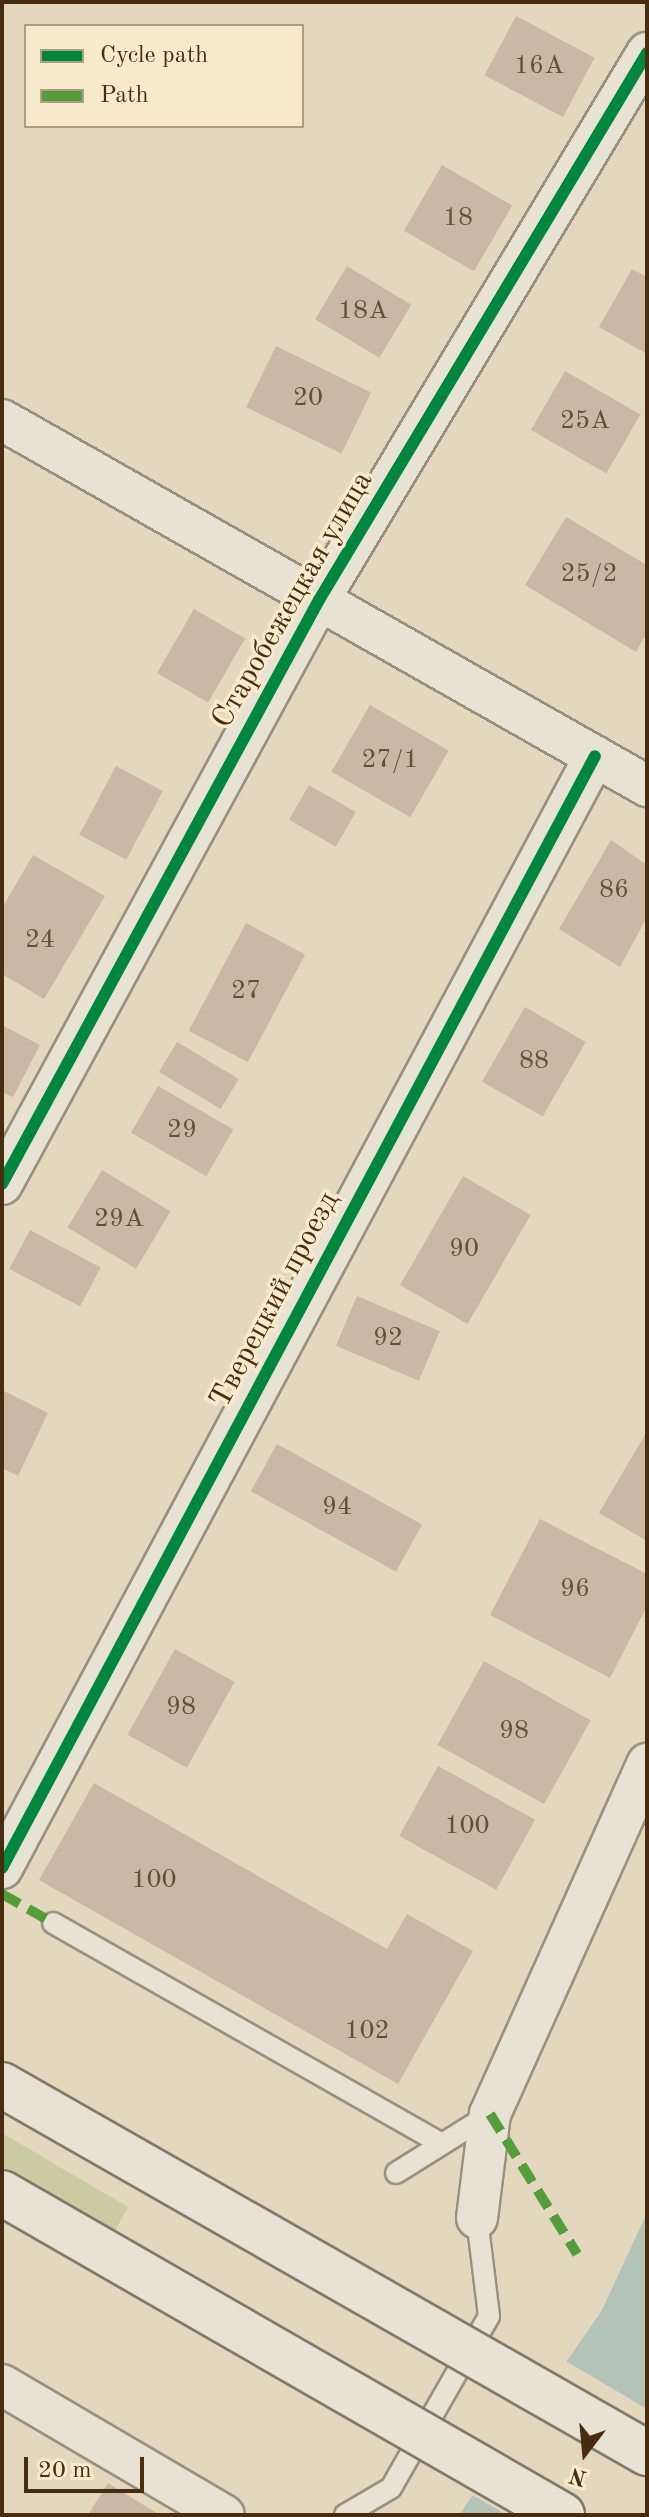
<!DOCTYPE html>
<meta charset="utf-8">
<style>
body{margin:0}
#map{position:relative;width:649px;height:2517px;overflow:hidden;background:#e3d7be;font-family:"Old Standard TT",serif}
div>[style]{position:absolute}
.green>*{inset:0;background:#cbcba2}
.water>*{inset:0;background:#b3c3b8}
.pier>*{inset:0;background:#e3d7be}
.building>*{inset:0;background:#cab8a4;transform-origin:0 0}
.roads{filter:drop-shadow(2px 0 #9a907e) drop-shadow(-2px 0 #9a907e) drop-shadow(0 2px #9a907e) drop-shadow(0 -2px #9a907e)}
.service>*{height:20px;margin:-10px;padding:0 10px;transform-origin:10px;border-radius:10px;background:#e8e2d5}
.minor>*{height:40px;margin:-20px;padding:0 20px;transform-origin:20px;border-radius:20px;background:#e8e2d5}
.bridges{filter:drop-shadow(2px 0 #837868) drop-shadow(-2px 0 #837868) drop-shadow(0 2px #837868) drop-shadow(0 -2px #837868)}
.secondary-bridge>*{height:44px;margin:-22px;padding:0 22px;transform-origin:22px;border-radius:22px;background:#e8e2d5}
.quiet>*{height:10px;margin-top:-5px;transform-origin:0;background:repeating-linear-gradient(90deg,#559d3c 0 20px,transparent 0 30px)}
.cycleway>*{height:12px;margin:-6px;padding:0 6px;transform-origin:6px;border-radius:6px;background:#00873e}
span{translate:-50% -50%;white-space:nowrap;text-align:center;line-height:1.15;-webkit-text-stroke:7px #f7e9cb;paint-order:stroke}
.number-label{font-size:26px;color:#684f34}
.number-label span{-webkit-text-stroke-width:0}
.street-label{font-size:30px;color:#472c0f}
.frame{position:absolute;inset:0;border:4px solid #472c0f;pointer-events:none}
.legend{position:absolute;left:24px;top:24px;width:280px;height:104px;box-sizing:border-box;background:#f7e9cb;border:2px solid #b19d80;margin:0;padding:10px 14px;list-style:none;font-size:24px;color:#472c0f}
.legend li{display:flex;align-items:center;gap:16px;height:40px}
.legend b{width:40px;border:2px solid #b19d80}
.north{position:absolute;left:545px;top:2413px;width:80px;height:80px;-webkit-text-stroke:6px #f7e9cb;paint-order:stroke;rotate:196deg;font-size:22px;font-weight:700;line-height:32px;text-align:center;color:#472c0f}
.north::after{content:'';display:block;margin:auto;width:28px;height:36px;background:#472c0f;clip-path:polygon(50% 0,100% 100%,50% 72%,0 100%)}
.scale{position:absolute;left:24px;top:2457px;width:120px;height:36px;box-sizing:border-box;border:4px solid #472c0f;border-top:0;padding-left:10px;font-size:24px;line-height:28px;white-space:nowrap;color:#472c0f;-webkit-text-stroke:6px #f7e9cb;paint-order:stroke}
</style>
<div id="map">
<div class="green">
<i style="clip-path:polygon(2px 2133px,128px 2207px,115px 2231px,2px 2166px)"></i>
</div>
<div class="water">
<i style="clip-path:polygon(647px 2213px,647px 2515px,459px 2515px,601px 2312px)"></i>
</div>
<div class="pier">
<i style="clip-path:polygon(564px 2360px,647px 2409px,647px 2515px,507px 2515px,469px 2493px)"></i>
</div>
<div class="building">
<i style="left:516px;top:16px;width:89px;height:67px;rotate:28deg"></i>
<i style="left:442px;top:165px;width:81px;height:76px;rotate:30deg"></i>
<i style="left:347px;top:266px;width:75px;height:62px;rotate:31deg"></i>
<i style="clip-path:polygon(632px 269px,647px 277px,647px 354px,599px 327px)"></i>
<i style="left:276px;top:346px;width:106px;height:68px;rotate:26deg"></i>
<i style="left:565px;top:371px;width:87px;height:68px;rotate:30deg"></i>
<i style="clip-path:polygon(566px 517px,647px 565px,647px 633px,636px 652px,525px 585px)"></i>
<i style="left:194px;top:609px;width:59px;height:74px;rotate:30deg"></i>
<i style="left:370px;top:705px;width:91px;height:77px;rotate:30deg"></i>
<i style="left:116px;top:766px;width:53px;height:78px;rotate:28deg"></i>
<i style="left:309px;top:785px;width:54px;height:40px;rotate:30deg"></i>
<i style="clip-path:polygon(611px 840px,647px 865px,647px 917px,620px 967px,559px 929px)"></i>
<i style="clip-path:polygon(33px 855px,105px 896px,44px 999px,2px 974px,2px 908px)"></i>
<i style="left:246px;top:923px;width:67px;height:122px;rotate:28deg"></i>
<i style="left:525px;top:1007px;width:70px;height:86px;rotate:30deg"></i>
<i style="clip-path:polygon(2px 1025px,40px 1045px,13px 1097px,2px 1092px)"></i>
<i style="left:177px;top:1042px;width:72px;height:35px;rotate:31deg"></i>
<i style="left:158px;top:1086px;width:87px;height:54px;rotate:30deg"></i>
<i style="left:102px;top:1170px;width:80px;height:67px;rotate:31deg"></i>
<i style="left:463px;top:1176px;width:78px;height:126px;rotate:30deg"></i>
<i style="left:30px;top:1230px;width:80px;height:44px;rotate:28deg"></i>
<i style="left:357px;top:1296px;width:90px;height:54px;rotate:23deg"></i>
<i style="clip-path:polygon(2px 1390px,48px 1413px,18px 1476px,2px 1468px)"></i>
<i style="clip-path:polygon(647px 1431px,647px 1541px,599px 1513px)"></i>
<i style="left:277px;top:1444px;width:166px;height:54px;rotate:29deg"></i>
<i style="clip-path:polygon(540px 1519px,647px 1574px,647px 1606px,610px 1678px,490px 1615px)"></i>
<i style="left:175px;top:1649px;width:68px;height:98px;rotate:29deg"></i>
<i style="left:484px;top:1661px;width:122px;height:96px;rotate:29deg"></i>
<i style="left:438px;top:1766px;width:111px;height:80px;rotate:29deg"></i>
<i style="clip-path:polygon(94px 1783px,387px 1949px,407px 1914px,473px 1951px,398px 2084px,39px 1880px)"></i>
<i style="clip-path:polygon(108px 2483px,160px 2515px,88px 2515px)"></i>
</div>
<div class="roads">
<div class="service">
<i style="left:53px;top:1923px;width:447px;rotate:29.6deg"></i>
<i style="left:396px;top:2173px;width:111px;rotate:-32.1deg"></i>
<i style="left:345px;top:2515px;width:53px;rotate:-30.4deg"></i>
<i style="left:391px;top:2488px;width:198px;rotate:-60.3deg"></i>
<i style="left:489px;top:2316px;width:99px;rotate:-97deg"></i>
</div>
<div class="minor">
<i style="left:2px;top:420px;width:742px;rotate:29.57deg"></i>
<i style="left:2px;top:1184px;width:664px;rotate:-61.51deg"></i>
<i style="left:319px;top:600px;width:638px;rotate:-59.05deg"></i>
<i style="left:2px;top:1868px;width:1260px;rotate:-61.93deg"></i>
<i style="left:477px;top:2218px;width:105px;rotate:-82.9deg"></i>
<i style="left:490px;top:2114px;width:384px;rotate:-65.8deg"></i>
<i style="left:2px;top:2385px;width:257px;rotate:30.4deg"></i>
</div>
</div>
<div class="bridges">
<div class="secondary-bridge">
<i style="left:2px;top:2085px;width:743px;rotate:29.71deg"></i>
<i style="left:2px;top:2193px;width:646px;rotate:29.9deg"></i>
</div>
</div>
<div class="quiet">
<i style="left:2px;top:1894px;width:59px;rotate:29.6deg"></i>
<i style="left:490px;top:2114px;width:165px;rotate:58.1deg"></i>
</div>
<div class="cycleway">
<i style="left:2px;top:1184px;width:664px;rotate:-61.51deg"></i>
<i style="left:319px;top:600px;width:638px;rotate:-59.05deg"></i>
<i style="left:2px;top:1868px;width:1260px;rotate:-61.93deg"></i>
</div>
<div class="number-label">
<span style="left:539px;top:67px">16А</span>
<span style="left:458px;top:219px">18</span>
<span style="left:363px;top:312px">18А</span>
<span style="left:308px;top:399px">20</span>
<span style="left:585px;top:422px">25А</span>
<span style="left:589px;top:575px">25/2</span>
<span style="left:390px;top:761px">27/1</span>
<span style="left:614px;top:891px">86</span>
<span style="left:40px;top:941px">24</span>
<span style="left:246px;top:992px">27</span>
<span style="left:534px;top:1062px">88</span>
<span style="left:182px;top:1131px">29</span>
<span style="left:119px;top:1220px">29А</span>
<span style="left:464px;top:1250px">90</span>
<span style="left:388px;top:1339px">92</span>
<span style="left:337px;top:1508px">94</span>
<span style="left:575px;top:1590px">96</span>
<span style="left:181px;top:1708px">98</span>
<span style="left:514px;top:1732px">98</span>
<span style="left:467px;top:1827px">100</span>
<span style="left:154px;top:1881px">100</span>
<span style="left:367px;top:2032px">102</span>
</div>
<div class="street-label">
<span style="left:293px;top:600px;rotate:-60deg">Старобежецкая улица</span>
<span style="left:275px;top:1300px;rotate:-62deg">Тверецкий проезд</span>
</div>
<div class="frame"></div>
<ul class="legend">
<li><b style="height:10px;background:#00873e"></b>Cycle path</li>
<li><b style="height:10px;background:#559d3c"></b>Path</li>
</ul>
<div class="north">N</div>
<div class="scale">20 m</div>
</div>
